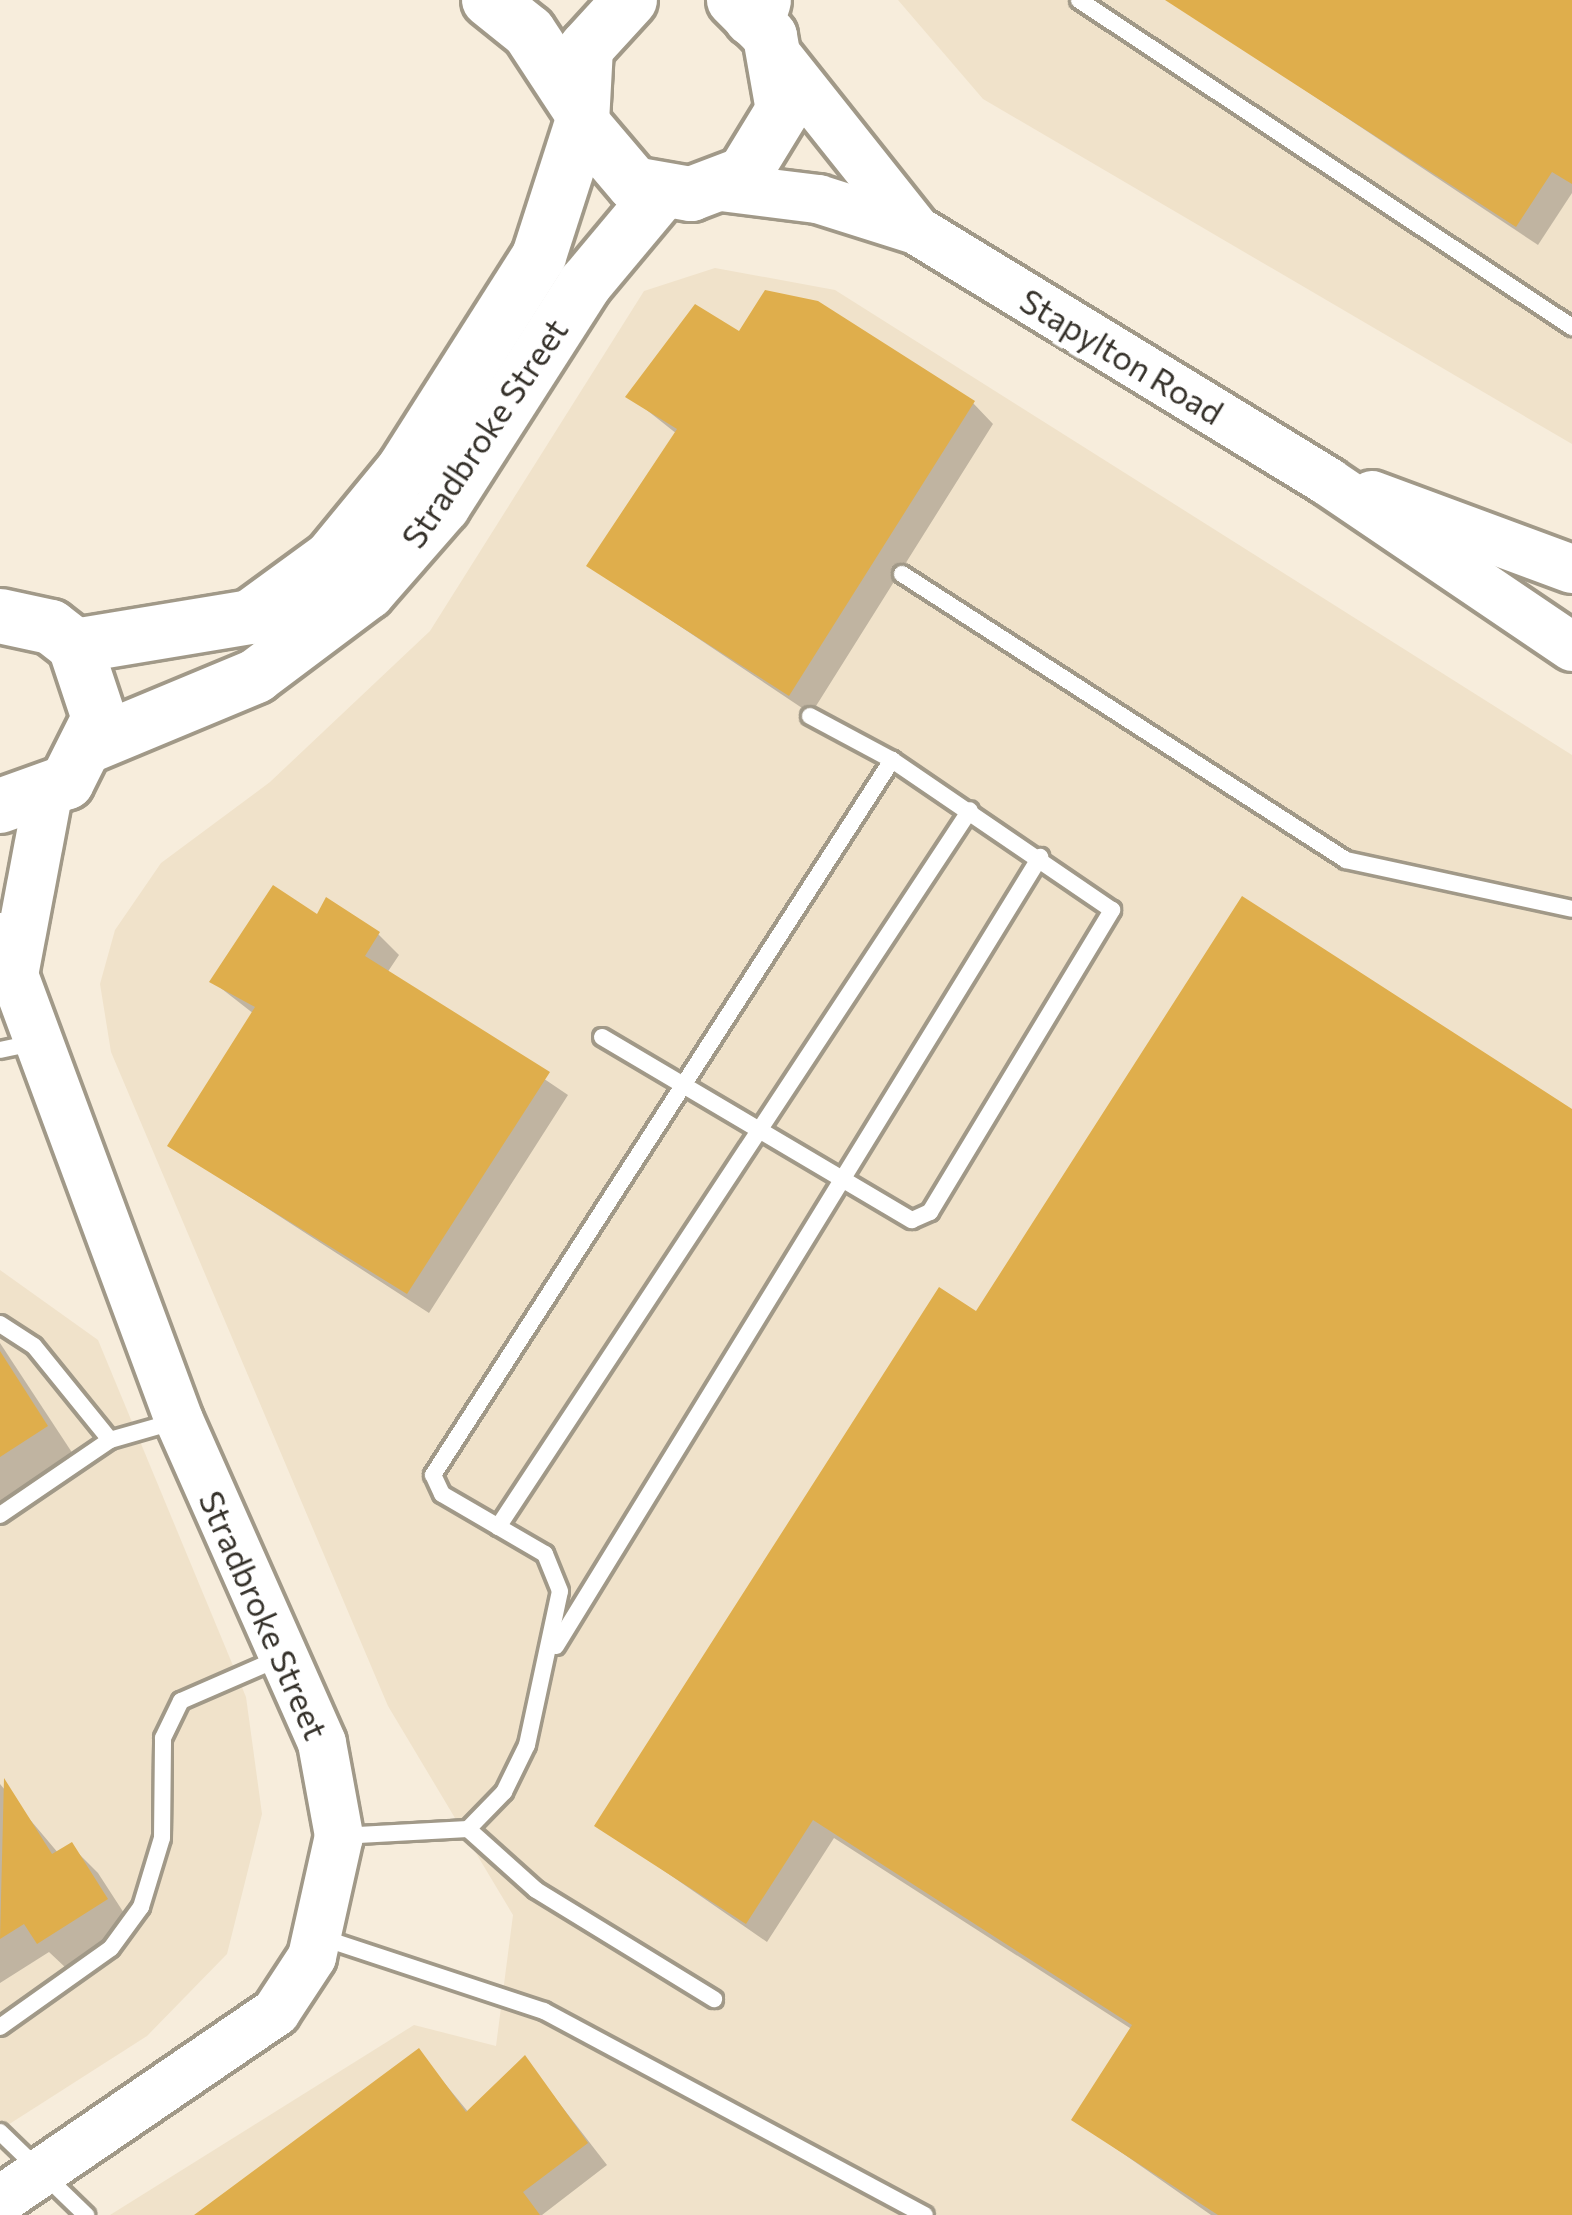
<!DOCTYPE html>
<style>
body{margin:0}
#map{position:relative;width:1572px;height:2215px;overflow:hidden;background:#f7eddc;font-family:Commissioner,sans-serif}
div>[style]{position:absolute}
.built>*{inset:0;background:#f0e2ca}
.shadow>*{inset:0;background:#0003}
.building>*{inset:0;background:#dfae4c}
.roads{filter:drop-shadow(3px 0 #a19988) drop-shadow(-3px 0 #a19988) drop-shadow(0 3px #a19988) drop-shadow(0 -3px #a19988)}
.lane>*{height:16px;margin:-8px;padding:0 8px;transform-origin:8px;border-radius:8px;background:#fff}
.secondary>*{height:48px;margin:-24px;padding:0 24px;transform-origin:24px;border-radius:24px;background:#fff}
.primary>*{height:54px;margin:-27px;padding:0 27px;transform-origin:27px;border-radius:27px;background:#fff}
.highway>*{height:63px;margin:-31.5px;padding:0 31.5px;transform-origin:31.5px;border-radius:31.5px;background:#fff}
span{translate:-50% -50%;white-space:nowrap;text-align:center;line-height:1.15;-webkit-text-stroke:9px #fff;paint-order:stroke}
.street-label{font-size:33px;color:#35312a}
</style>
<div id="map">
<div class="built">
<i style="clip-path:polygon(898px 0,1572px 0,1572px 444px,983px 99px)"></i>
<i style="clip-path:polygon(715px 268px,835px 290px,1572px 755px,1572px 2215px,110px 2215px,414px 2025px,496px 2046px,513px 1915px,388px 1706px,111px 1052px,100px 984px,115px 930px,161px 863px,270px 782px,430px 631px,644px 291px)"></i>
<i style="clip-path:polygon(0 1270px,98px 1340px,246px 1697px,262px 1814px,227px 1954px,147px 2036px,0 2130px)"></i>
</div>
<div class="shadow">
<i style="clip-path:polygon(1572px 0,1572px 193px,1538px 245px,1171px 1px)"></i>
<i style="clip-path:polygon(740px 335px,973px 403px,993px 424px,811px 714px,590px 566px,677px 434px,629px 396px)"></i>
<i style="clip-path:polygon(318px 918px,378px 934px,399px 955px,387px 973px,568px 1095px,429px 1313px,171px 1146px,254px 1014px,213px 982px)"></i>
<i style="clip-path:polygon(1572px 1112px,1572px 2215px,1211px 2215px,1075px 2120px,1133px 2030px,834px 1838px,767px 1942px,598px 1825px,977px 1315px)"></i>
<i style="clip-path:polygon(0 1343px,73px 1454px,0 1502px)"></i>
<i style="clip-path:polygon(0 1784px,59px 1854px,71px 1846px,98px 1873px,133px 1927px,67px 1969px,49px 1952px,0 1983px)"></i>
<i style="clip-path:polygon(419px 2052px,469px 2113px,525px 2059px,607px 2165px,542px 2215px,199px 2215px)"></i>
</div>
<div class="building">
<i style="clip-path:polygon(1165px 0,1572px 0,1572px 184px,1552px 172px,1516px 227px)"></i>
<i style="clip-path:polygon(765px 290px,818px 301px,975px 401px,789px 696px,586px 566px,677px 429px,625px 397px,695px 304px,739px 331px)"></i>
<i style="clip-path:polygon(273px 885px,317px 914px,326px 897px,380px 932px,365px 956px,550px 1072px,407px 1294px,167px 1146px,255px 1007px,209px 982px)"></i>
<i style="clip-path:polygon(1242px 896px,1572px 1109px,1572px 2215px,1218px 2215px,1071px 2120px,1132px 2025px,813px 1820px,746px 1924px,594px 1826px,939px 1287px,976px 1311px)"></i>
<i style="clip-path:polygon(0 1351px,48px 1426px,0 1457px)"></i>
<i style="clip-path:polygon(4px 1778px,52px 1854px,72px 1842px,108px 1899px,37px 1944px,24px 1924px,0 1939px)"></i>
<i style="clip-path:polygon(419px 2048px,466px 2112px,525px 2055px,588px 2143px,523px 2192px,540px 2215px,194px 2215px)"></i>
</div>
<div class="roads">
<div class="lane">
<i style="left:1079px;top:0;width:592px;rotate:33.56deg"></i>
<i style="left:902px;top:574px;width:528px;rotate:32.79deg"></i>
<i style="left:1346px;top:860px;width:231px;rotate:12.2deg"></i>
<i style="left:602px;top:1037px;width:360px;rotate:30.6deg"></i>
<i style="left:912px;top:1220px;width:20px;rotate:-24deg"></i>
<i style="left:930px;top:1212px;width:353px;rotate:-58.9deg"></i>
<i style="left:1112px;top:910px;width:266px;rotate:-145.7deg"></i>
<i style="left:0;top:1050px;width:33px;rotate:-12deg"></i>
<i style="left:0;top:1324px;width:40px;rotate:32.9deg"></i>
<i style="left:34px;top:1346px;width:121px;rotate:51deg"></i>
<i style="left:0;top:1515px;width:133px;rotate:-34.3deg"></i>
<i style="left:110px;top:1440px;width:66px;rotate:-15.9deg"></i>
<i style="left:498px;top:1527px;width:858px;rotate:-56.64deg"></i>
<i style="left:556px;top:1646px;width:926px;rotate:-58.47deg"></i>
<i style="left:468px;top:1829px;width:52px;rotate:-45.8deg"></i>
<i style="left:504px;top:1792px;width:52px;rotate:-63.9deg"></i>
<i style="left:527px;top:1745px;width:157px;rotate:-77.9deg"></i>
<i style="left:560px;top:1591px;width:40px;rotate:-112deg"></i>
<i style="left:545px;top:1554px;width:119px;rotate:-149.8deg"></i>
<i style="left:442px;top:1494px;width:21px;rotate:-115deg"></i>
<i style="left:433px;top:1475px;width:850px;rotate:-57.3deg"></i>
<i style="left:892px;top:760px;width:93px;rotate:-151.8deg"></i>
<i style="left:340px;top:1836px;width:128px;rotate:-3.1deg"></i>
<i style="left:468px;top:1829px;width:91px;rotate:41.9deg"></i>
<i style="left:536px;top:1890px;width:209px;rotate:31.5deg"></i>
<i style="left:323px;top:1938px;width:233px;rotate:18.3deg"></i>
<i style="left:544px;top:2011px;width:432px;rotate:28.2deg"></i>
<i style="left:0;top:2027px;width:136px;rotate:-35.4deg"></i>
<i style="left:111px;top:1948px;width:51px;rotate:-53.8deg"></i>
<i style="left:141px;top:1907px;width:72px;rotate:-73.1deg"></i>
<i style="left:162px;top:1838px;width:100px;rotate:-89.4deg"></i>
<i style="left:163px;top:1738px;width:41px;rotate:-64.1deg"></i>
<i style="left:181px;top:1701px;width:108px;rotate:-23.5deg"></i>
<i style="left:0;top:2132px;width:120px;rotate:44deg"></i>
</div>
<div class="secondary">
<i style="left:781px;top:60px;width:217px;rotate:51.5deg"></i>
<i style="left:721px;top:187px;width:98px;rotate:7.1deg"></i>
<i style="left:818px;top:199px;width:103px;rotate:17.6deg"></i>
<i style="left:916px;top:230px;width:482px;rotate:31.4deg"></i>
<i style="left:1327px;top:481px;width:296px;rotate:34.1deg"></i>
<i style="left:1372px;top:495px;width:213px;rotate:20.3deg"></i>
<i style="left:0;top:937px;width:515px;rotate:69.67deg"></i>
<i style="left:179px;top:1420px;width:353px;rotate:66.1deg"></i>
<i style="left:322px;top:1743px;width:95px;rotate:79.6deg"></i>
<i style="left:339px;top:1836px;width:124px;rotate:102.6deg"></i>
<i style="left:312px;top:1957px;width:66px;rotate:123.2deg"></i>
<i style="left:276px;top:2012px;width:334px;rotate:145.7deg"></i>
<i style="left:14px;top:975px;width:183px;rotate:-79.3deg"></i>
</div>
<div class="primary">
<i style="left:489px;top:0;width:51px;rotate:38.7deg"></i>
<i style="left:529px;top:32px;width:90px;rotate:56.8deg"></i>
<i style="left:630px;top:0;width:65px;rotate:132.5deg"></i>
<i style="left:586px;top:48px;width:75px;rotate:93.1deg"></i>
<i style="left:582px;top:123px;width:80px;rotate:49.6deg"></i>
<i style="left:634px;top:184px;width:58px;rotate:10deg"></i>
<i style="left:691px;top:194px;width:57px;rotate:-20.7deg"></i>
<i style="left:744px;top:174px;width:75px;rotate:-58.6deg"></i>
<i style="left:783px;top:110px;width:75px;rotate:-100deg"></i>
<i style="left:770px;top:36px;width:51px;rotate:-135deg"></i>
<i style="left:0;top:616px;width:52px;rotate:12.2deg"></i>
<i style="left:51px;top:627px;width:31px;rotate:38deg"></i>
<i style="left:75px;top:646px;width:76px;rotate:71.6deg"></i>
<i style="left:99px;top:718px;width:72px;rotate:116.6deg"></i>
<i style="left:67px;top:782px;width:71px;rotate:160.3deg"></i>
<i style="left:75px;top:646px;width:177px;rotate:-9.4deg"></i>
<i style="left:250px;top:617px;width:100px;rotate:-36.1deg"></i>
<i style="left:331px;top:558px;width:115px;rotate:-50.6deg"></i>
<i style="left:404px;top:469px;width:252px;rotate:-57.6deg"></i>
<i style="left:539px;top:256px;width:140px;rotate:-72.1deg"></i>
<i style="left:93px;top:744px;width:177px;rotate:-22.6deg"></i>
<i style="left:256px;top:676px;width:140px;rotate:-36.9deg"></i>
<i style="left:368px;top:592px;width:114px;rotate:-48.9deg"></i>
<i style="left:443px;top:506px;width:264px;rotate:-57.4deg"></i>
<i style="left:585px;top:284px;width:119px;rotate:-50.1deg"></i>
</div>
<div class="highway">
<i style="left:754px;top:15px;width:16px;rotate:-72deg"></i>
</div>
</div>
<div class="street-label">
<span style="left:1122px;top:356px;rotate:31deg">Stapylton Road</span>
<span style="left:484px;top:433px;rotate:-56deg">Stradbroke Street</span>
<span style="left:264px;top:1615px;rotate:66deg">Stradbroke Street</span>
</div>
</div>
